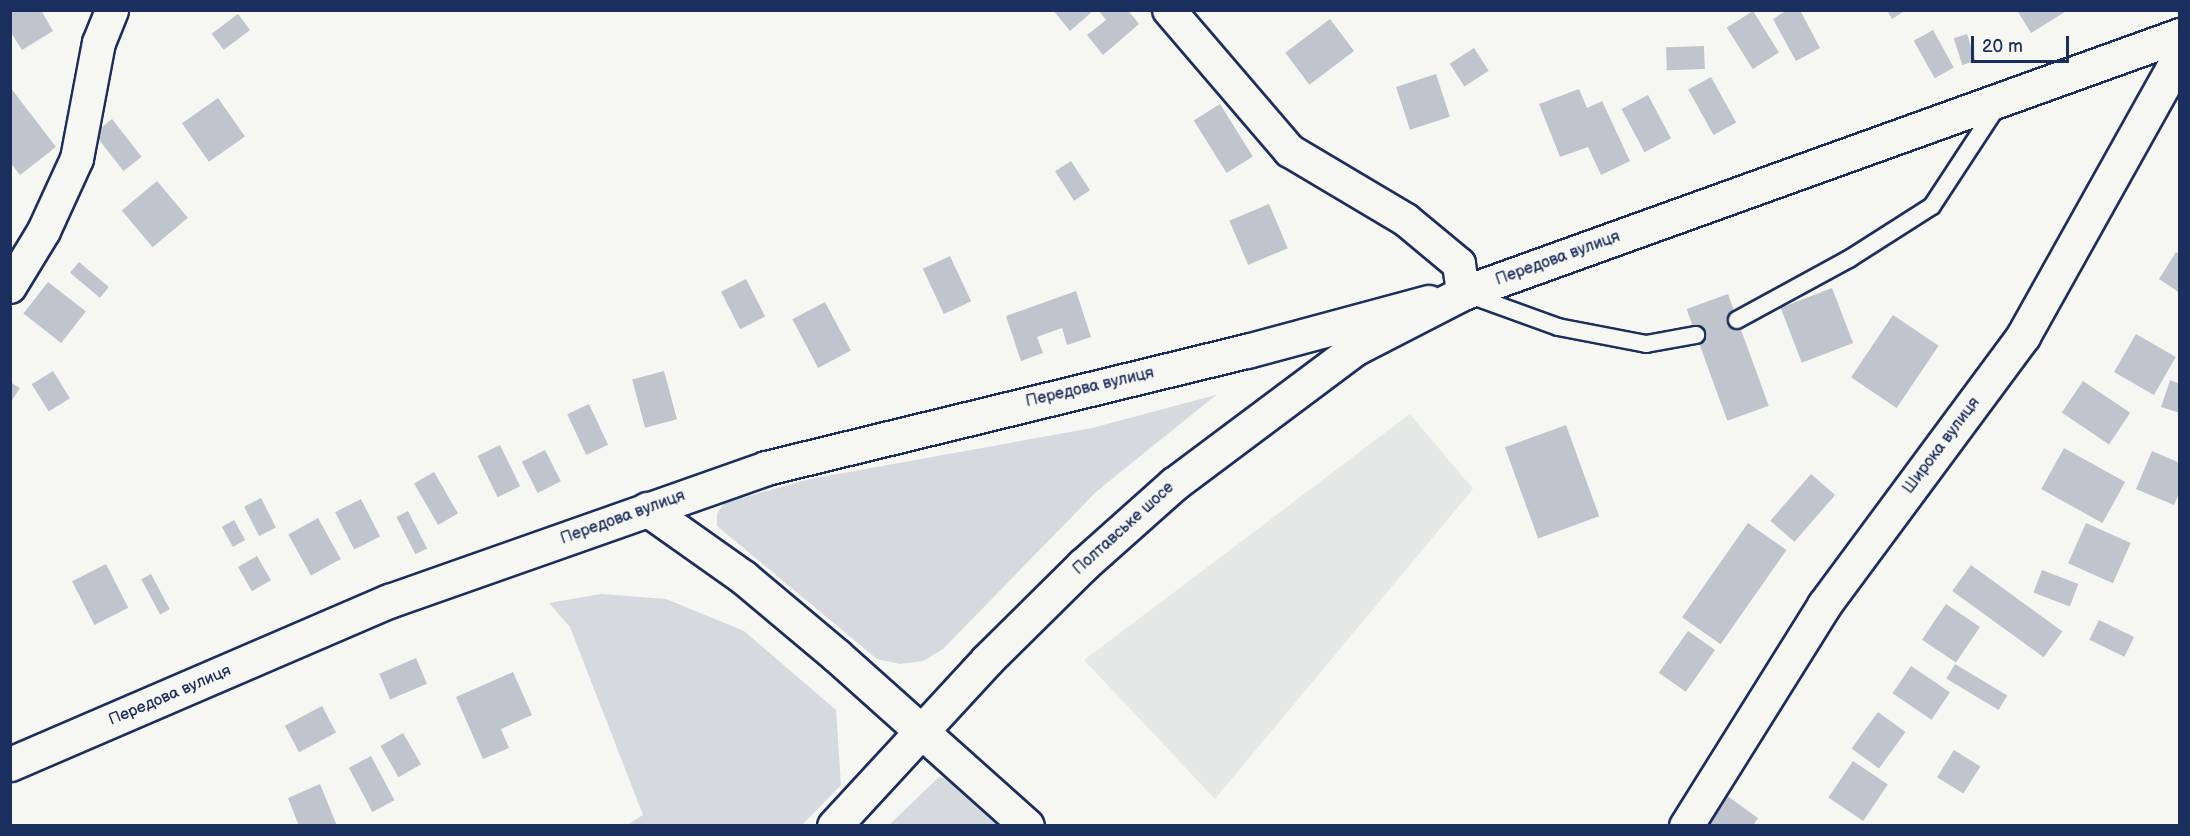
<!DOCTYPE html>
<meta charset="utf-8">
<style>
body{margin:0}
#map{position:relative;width:2190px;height:836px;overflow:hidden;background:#f6f6f2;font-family:"Balsamiq Sans",sans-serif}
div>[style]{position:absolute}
.built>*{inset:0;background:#e6e7e7}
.green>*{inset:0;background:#d6d9dd}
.building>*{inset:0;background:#c0c4cd;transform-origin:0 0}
.roads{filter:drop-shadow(2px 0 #1b2f5e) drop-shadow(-2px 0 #1b2f5e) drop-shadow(0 2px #1b2f5e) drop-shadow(0 -2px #1b2f5e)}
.service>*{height:16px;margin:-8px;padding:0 8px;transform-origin:8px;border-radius:8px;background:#f6f6f2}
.minor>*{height:32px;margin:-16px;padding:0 16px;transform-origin:16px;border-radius:16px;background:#f6f6f2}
.tertiary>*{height:33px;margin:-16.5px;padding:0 16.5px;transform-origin:16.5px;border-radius:16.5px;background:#f6f6f2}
.secondary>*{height:33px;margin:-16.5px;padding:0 16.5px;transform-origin:16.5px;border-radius:16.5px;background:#f6f6f2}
.primary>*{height:33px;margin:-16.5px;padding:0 16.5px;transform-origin:16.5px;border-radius:16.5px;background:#f6f6f2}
span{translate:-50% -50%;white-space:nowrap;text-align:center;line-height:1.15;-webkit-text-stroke:4.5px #f6f6f2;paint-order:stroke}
.street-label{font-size:16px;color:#1b2f5e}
.frame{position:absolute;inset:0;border:12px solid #1b2f5e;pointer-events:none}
.scale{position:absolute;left:1971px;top:36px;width:98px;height:27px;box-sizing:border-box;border:3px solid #1b2f5e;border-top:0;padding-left:8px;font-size:18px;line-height:21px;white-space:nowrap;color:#1b2f5e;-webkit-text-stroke:4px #f6f6f2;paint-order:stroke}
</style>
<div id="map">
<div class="built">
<i style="clip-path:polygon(1410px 414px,1473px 489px,1215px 799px,1084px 660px)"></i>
</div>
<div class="green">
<i style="clip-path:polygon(1216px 395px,1097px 491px,943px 649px,923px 661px,900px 664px,877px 659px,717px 526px,717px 514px,724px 503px,810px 479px,1092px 428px)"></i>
<i style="clip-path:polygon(601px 594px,666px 599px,744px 631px,836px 710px,841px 785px,802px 825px,627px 825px,643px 815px,570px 627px,549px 603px)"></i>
<i style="clip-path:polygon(939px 777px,970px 783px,1017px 826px,888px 826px)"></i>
</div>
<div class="building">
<i style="clip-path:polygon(10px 10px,41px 10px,53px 31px,22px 50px,10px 31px)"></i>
<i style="clip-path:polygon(1053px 10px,1094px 10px,1070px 31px)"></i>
<i style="clip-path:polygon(1098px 10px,1128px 10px,1139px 24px,1103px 55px,1087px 35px,1106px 20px)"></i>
<i style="clip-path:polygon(1787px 10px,1800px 10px,1820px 48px,1796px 61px,1773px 19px)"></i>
<i style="clip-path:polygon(1887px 10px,1906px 10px,1892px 19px)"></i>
<i style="clip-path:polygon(2017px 10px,2068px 10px,2031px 33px)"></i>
<i style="left:1753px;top:11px;width:49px;height:31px;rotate:58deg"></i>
<i style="left:238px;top:14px;width:20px;height:33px;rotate:53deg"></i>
<i style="left:1330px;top:19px;width:40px;height:56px;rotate:53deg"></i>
<i style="left:1933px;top:30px;width:43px;height:22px;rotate:61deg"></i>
<i style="left:1967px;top:34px;width:28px;height:14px;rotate:72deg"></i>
<i style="left:1704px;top:46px;width:23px;height:38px;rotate:88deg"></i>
<i style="left:1474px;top:48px;width:27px;height:29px;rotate:57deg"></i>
<i style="left:1436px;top:74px;width:45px;height:42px;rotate:72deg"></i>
<i style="left:1711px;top:77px;width:52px;height:26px;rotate:61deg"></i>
<i style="clip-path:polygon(10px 87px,56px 147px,20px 175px,10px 162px)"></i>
<i style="clip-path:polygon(1579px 89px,1587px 108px,1602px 101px,1630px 161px,1601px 175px,1588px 147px,1560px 157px,1539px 104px)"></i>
<i style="left:1648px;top:95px;width:49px;height:30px;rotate:62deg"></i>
<i style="left:218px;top:98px;width:47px;height:44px;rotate:55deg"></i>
<i style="left:1220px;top:104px;width:62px;height:31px;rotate:58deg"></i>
<i style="left:112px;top:119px;width:48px;height:23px;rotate:52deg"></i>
<i style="left:1071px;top:161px;width:35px;height:19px;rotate:57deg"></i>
<i style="left:157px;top:181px;width:48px;height:46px;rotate:50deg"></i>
<i style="left:1269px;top:204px;width:48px;height:43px;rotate:67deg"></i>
<i style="clip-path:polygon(2176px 252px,2180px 254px,2180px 293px,2159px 279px)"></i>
<i style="left:950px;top:256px;width:50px;height:30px;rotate:65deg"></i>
<i style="left:79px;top:262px;width:39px;height:14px;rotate:40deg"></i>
<i style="left:746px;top:279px;width:42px;height:28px;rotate:63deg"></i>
<i style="left:48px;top:282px;width:48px;height:40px;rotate:38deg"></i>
<i style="left:1832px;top:288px;width:59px;height:55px;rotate:69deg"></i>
<i style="clip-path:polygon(1076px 291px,1091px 337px,1067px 345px,1062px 328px,1037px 337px,1043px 353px,1021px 361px,1006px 316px)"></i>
<i style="left:1728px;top:294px;width:119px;height:44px;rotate:70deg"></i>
<i style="left:825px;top:302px;width:55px;height:37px;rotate:62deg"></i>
<i style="left:1893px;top:315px;width:55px;height:75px;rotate:34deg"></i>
<i style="left:2136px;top:334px;width:46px;height:44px;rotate:30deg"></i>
<i style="left:53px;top:371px;width:32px;height:25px;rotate:58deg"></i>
<i style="left:664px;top:371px;width:50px;height:33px;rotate:75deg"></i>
<i style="clip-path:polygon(2170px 380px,2180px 384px,2180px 413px,2161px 407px)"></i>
<i style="left:2083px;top:381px;width:57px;height:38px;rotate:34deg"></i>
<i style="clip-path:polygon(10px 382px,20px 388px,10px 403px)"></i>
<i style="left:589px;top:404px;width:45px;height:24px;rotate:65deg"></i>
<i style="left:1566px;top:425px;width:97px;height:65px;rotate:70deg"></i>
<i style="left:500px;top:445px;width:46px;height:25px;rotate:64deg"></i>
<i style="left:2064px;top:448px;width:70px;height:47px;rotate:29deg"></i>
<i style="left:545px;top:450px;width:35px;height:26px;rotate:63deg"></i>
<i style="clip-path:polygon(2152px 451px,2180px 463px,2180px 491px,2174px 505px,2136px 489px)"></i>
<i style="left:434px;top:472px;width:48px;height:23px;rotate:60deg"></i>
<i style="left:1811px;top:474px;width:32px;height:62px;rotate:41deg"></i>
<i style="left:261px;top:498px;width:33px;height:19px;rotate:63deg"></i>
<i style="left:361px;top:499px;width:42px;height:29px;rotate:63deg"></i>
<i style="left:408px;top:511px;width:42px;height:13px;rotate:63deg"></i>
<i style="left:318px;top:518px;width:47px;height:34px;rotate:61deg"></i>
<i style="left:234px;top:520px;width:23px;height:14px;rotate:61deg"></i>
<i style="left:1748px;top:523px;width:47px;height:115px;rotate:35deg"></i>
<i style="left:2086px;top:523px;width:49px;height:44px;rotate:24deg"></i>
<i style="left:257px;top:556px;width:28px;height:22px;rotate:60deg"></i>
<i style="left:106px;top:564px;width:49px;height:38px;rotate:63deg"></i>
<i style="left:1971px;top:565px;width:113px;height:32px;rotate:36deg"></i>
<i style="left:2042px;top:570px;width:39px;height:24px;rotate:21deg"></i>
<i style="left:151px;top:574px;width:40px;height:11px;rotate:62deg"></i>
<i style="left:1946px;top:604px;width:41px;height:43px;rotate:34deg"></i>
<i style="left:2099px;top:620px;width:39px;height:22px;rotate:26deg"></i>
<i style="left:1688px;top:631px;width:33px;height:51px;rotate:35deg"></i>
<i style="left:416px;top:658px;width:28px;height:40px;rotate:67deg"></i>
<i style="left:1955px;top:664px;width:61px;height:17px;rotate:31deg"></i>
<i style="left:1911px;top:666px;width:47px;height:33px;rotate:34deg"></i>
<i style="clip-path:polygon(513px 672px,532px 715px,501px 729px,509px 748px,483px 759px,456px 697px)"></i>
<i style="left:322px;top:706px;width:30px;height:42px;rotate:62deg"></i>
<i style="left:1878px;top:712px;width:34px;height:45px;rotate:36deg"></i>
<i style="left:403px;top:733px;width:36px;height:26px;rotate:60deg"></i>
<i style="left:1954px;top:750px;width:31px;height:32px;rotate:32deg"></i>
<i style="left:371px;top:756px;width:50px;height:25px;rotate:62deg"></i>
<i style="left:1853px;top:761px;width:42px;height:44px;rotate:34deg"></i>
<i style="clip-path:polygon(320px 784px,337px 826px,299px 826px,288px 798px)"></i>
<i style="clip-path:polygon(1723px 793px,1758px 818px,1753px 826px,1701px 826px)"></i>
</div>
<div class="roads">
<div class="service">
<i style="left:1467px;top:294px;width:97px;rotate:19.9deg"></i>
<i style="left:1558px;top:327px;width:90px;rotate:10.9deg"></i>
<i style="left:1646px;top:344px;width:51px;rotate:-10.2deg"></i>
<i style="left:1737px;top:320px;width:128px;rotate:-28.6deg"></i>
<i style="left:1849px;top:259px;width:98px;rotate:-32.6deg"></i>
<i style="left:1932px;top:206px;width:121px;rotate:-56.8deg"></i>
</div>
<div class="minor">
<i style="left:1169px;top:10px;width:186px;rotate:49.4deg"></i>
<i style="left:1290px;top:151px;width:135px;rotate:30.7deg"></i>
<i style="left:1406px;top:220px;width:69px;rotate:39.7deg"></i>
<i style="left:1459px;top:264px;width:29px;rotate:82deg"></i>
<i style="left:10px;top:287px;width:66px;rotate:-58.7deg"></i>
<i style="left:44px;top:231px;width:79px;rotate:-65.4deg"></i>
<i style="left:77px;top:159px;width:118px;rotate:-79.3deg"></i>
<i style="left:99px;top:43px;width:35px;rotate:-68deg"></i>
</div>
<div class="tertiary">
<i style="left:647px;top:509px;width:118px;rotate:35.3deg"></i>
<i style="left:743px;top:577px;width:121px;rotate:40deg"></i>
<i style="left:836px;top:655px;width:256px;rotate:41.8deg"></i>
<i style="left:10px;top:764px;width:413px;rotate:-23.3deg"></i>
<i style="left:389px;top:601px;width:400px;rotate:-19.4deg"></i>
<i style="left:766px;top:468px;width:495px;rotate:-13.7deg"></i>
<i style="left:1247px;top:351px;width:188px;rotate:-15.1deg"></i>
</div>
<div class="secondary">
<i style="left:1686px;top:826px;width:261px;rotate:-58deg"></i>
<i style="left:1824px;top:605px;width:335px;rotate:-53.5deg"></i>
<i style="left:2023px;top:336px;width:322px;rotate:-60.8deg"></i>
</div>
<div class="primary">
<i style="left:834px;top:826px;width:226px;rotate:-47.3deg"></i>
<i style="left:987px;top:660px;width:135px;rotate:-44.7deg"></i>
<i style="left:1083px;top:565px;width:122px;rotate:-41.7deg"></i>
<i style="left:1174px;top:484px;width:227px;rotate:-36.8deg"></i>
<i style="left:1356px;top:348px;width:120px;rotate:-27.2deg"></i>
<i style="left:1463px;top:293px;width:762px;rotate:-19.79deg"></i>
</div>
</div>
<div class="street-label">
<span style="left:1558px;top:259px;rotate:-20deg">Передова вулиця</span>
<span style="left:1090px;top:388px;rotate:-13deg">Передова вулиця</span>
<span style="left:1942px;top:446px;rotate:-53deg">Широка вулиця</span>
<span style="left:623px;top:518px;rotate:-20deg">Передова вулиця</span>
<span style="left:1124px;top:529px;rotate:-42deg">Полтавське шосе</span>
<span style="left:170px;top:696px;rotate:-23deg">Передова вулиця</span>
</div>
<div class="frame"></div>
<div class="scale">20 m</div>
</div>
